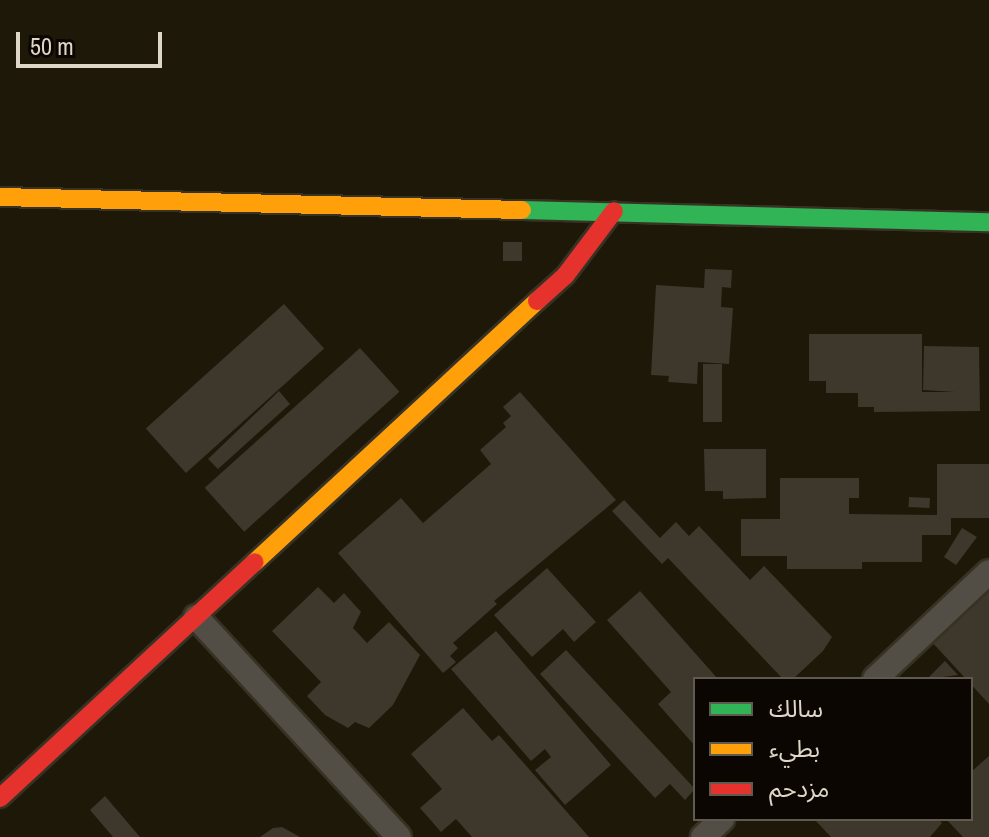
<!DOCTYPE html>
<meta charset="utf-8">
<style>
body{margin:0}
#map{position:relative;width:989px;height:837px;overflow:hidden;background:#1e1808;font-family:"Archivo Narrow","Noto Sans Arabic",sans-serif}
div>[style]{position:absolute}
.building>*{inset:0;background:#3e372c;transform-origin:0 0}
.roads{filter:drop-shadow(2px 0 #373224) drop-shadow(-2px 0 #373224) drop-shadow(0 2px #373224) drop-shadow(0 -2px #373224)}
.street>*{height:24px;margin:-12px;padding:0 12px;transform-origin:12px;border-radius:12px;background:#524e45}
.fast>*{height:18px;margin:-9px;padding:0 9px;transform-origin:9px;border-radius:9px;background:#30b455}
.slow>*{height:18px;margin:-9px;padding:0 9px;transform-origin:9px;border-radius:9px;background:#ff9f0a}
.jam>*{height:18px;margin:-9px;padding:0 9px;transform-origin:9px;border-radius:9px;background:#e5322d}
span{translate:-50% -50%;white-space:nowrap;text-align:center;line-height:1.15;-webkit-text-stroke:6px #0b0601;paint-order:stroke}
.legend{position:absolute;left:693px;top:677px;width:280px;height:144px;box-sizing:border-box;background:#0b0601;border:2px solid #5f5a50;margin:0;padding:10px 14px;list-style:none;font-size:24px;color:#ded7c7}
.legend li{display:flex;align-items:center;gap:16px;height:40px}
.legend b{width:40px;border:2px solid #5f5a50}
.scale{position:absolute;left:16px;top:32px;width:146px;height:36px;box-sizing:border-box;border:4px solid #ded7c7;border-top:0;padding-left:10px;font-size:24px;line-height:28px;white-space:nowrap;color:#ded7c7;-webkit-text-stroke:6px #0b0601;paint-order:stroke}
</style>
<div id="map">
<div class="building">
<i style="left:503px;top:242px;width:19px;height:19px"></i>
<i style="clip-path:polygon(705px 269px,732px 270px,731px 288px,722px 287px,721px 307px,733px 308px,729px 364px,698px 362px,697px 384px,668px 382px,669px 376px,651px 375px,656px 285px,704px 288px)"></i>
<i style="left:284px;top:304px;width:60px;height:186px;rotate:48deg"></i>
<i style="clip-path:polygon(809px 334px,922px 334px,922px 392px,955px 392px,923px 390px,924px 346px,979px 347px,980px 411px,874px 412px,874px 407px,858px 407px,858px 393px,826px 393px,826px 381px,809px 381px)"></i>
<i style="left:360px;top:348px;width:59px;height:209px;rotate:48deg"></i>
<i style="left:703px;top:364px;width:19px;height:58px"></i>
<i style="clip-path:polygon(279px 391px,290px 404px,218px 469px,208px 459px)"></i>
<i style="clip-path:polygon(520px 392px,616px 500px,494px 601px,497px 604px,453px 643px,458px 648px,450px 656px,456px 662px,443px 673px,338px 553px,401px 498px,423px 523px,491px 464px,480px 450px,506px 427px,503px 423px,511px 416px,503px 407px)"></i>
<i style="clip-path:polygon(704px 449px,766px 449px,766px 498px,723px 499px,723px 491px,705px 491px)"></i>
<i style="clip-path:polygon(937px 464px,989px 464px,989px 518px,951px 518px,951px 535px,922px 535px,922px 562px,862px 562px,862px 569px,787px 569px,787px 556px,741px 556px,741px 519px,780px 519px,780px 478px,859px 478px,859px 498px,849px 498px,849px 514px,937px 515px)"></i>
<i style="left:909px;top:497px;width:21px;height:10px;rotate:3deg"></i>
<i style="clip-path:polygon(624px 500px,660px 538px,676px 522px,689px 536px,699px 526px,750px 580px,764px 566px,832px 637px,823px 651px,793px 679px,783px 679px,668px 558px,662px 564px,612px 511px)"></i>
<i style="clip-path:polygon(962px 528px,977px 537px,956px 565px,944px 557px)"></i>
<i style="clip-path:polygon(547px 568px,596px 622px,574px 642px,563px 629px,532px 657px,494px 615px)"></i>
<i style="clip-path:polygon(318px 587px,334px 603px,344px 593px,361px 612px,353px 628px,367px 643px,389px 622px,420px 655px,393px 705px,369px 728px,355px 722px,348px 728px,325px 715px,307px 696px,321px 682px,272px 631px)"></i>
<i style="clip-path:polygon(986px 589px,989px 592px,989px 704px,930px 640px)"></i>
<i style="clip-path:polygon(640px 591px,718px 679px,695px 679px,695px 746px,658px 704px,671px 692px,607px 620px)"></i>
<i style="clip-path:polygon(496px 631px,611px 765px,565px 805px,535px 770px,551px 757px,545px 749px,531px 761px,451px 669px)"></i>
<i style="clip-path:polygon(566px 650px,695px 789px,685px 800px,670px 784px,655px 798px,540px 674px)"></i>
<i style="clip-path:polygon(945px 661px,958px 675px,927px 679px)"></i>
<i style="clip-path:polygon(463px 708px,492px 741px,499px 735px,589px 837px,472px 837px,456px 819px,441px 832px,420px 808px,442px 789px,411px 754px)"></i>
<i style="clip-path:polygon(989px 756px,989px 837px,963px 837px,946px 819px,971px 819px,971px 772px)"></i>
<i style="clip-path:polygon(105px 796px,140px 837px,113px 837px,90px 810px)"></i>
<i style="clip-path:polygon(814px 819px,938px 819px,942px 823px,930px 837px,831px 837px)"></i>
<i style="clip-path:polygon(282px 827px,300px 837px,260px 837px,273px 828px)"></i>
</div>
<div class="roads">
<div class="street">
<i style="left:196px;top:617px;width:299px;rotate:47.3deg"></i>
<i style="left:875px;top:679px;width:156px;rotate:-43.2deg"></i>
<i style="left:703px;top:837px;width:26px;rotate:-43deg"></i>
</div>
<div class="fast">
<i style="left:522px;top:210px;width:467px;rotate:1.5deg"></i>
</div>
<div class="slow">
<i style="left:0;top:197px;width:522px;rotate:1.43deg"></i>
<i style="left:255px;top:562px;width:384px;rotate:-42.8deg"></i>
</div>
<div class="jam">
<i style="left:537px;top:301px;width:38px;rotate:-42deg"></i>
<i style="left:565px;top:276px;width:81px;rotate:-53deg"></i>
<i style="left:0;top:798px;width:347px;rotate:-42.8deg"></i>
</div>
</div>
<ul class="legend">
<li><b style="height:10px;background:#30b455"></b>سالك</li>
<li><b style="height:10px;background:#ff9f0a"></b>بطيء</li>
<li><b style="height:10px;background:#e5322d"></b>مزدحم</li>
</ul>
<div class="scale">50 m</div>
</div>
